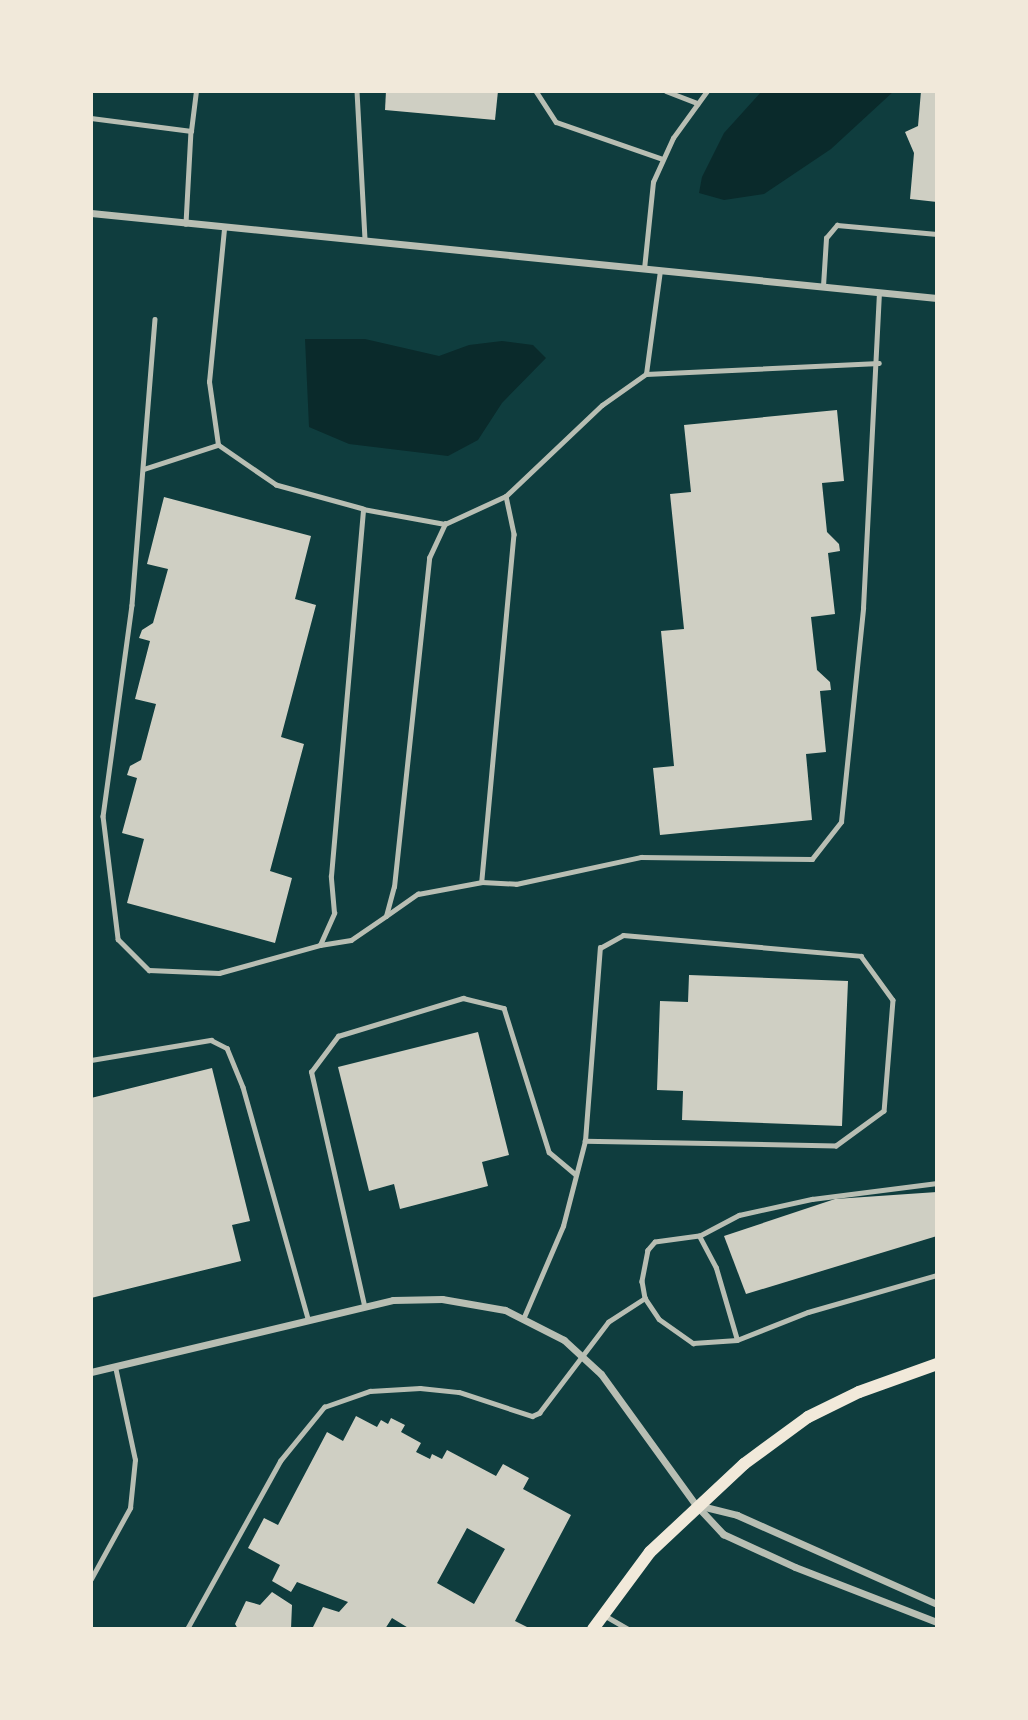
<!DOCTYPE html>
<style>
body{margin:0}
#map{position:relative;width:1028px;height:1720px;overflow:hidden;background:#0f3d3e;font-family:"Work Sans",sans-serif}
div>[style]{position:absolute}
.water>*{inset:0;background:#0a2a2b}
.building>*{inset:0;background:#cfcfc3}
.service>*{height:4.5px;margin:-2.25px;padding:0 2.25px;transform-origin:2.25px;border-radius:2.25px;background:#b8beb3}
.minor>*{height:7px;margin:-3.5px;padding:0 3.5px;transform-origin:3.5px;border-radius:3.5px;background:#b8beb3}
.primary>*{height:12px;margin:-6px;padding:0 6px;transform-origin:6px;border-radius:6px;background:#f1e9da}
span{translate:-50% -50%;white-space:nowrap;text-align:center;line-height:1.15;-webkit-text-stroke:5px #f1e9da;paint-order:stroke}
.frame{position:absolute;inset:0;border:93px solid #f1e9da;pointer-events:none}
</style>
<div id="map">
<div class="water">
<i style="clip-path:polygon(762px 91px,894px 91px,831px 149px,764px 194px,724px 200px,699px 193px,702px 177px,724px 133px)"></i>
<i style="clip-path:polygon(305px 339px,365px 339px,439px 356px,469px 345px,502px 341px,533px 345px,546px 358px,502px 403px,478px 440px,448px 456px,349px 444px,309px 427px)"></i>
</div>
<div class="building">
<i style="clip-path:polygon(386px 91px,498px 91px,495px 120px,385px 110px)"></i>
<i style="clip-path:polygon(921px 91px,937px 93px,937px 202px,910px 199px,914px 153px,905px 132px,918px 126px)"></i>
<i style="clip-path:polygon(837px 410px,844px 481px,822px 483px,827px 532px,839px 544px,840px 551px,828px 553px,835px 614px,811px 617px,817px 670px,830px 682px,831px 690px,820px 691px,826px 752px,806px 754px,812px 820px,660px 835px,653px 768px,674px 766px,661px 631px,684px 629px,670px 494px,691px 492px,684px 425px)"></i>
<i style="clip-path:polygon(164px 497px,311px 536px,295px 599px,316px 605px,281px 737px,304px 744px,270px 871px,292px 878px,275px 943px,127px 903px,144px 839px,122px 833px,137px 778px,127px 775px,130px 766px,141px 760px,156px 704px,135px 699px,150px 641px,139px 638px,142px 630px,153px 623px,168px 569px,147px 564px)"></i>
<i style="clip-path:polygon(689px 975px,848px 981px,842px 1126px,682px 1120px,683px 1091px,657px 1090px,660px 1001px,688px 1002px)"></i>
<i style="clip-path:polygon(478px 1032px,509px 1155px,482px 1162px,488px 1186px,400px 1209px,394px 1184px,369px 1191px,338px 1067px)"></i>
<i style="clip-path:polygon(212px 1068px,250px 1221px,232px 1225px,241px 1261px,91px 1298px,91px 1098px)"></i>
<i style="clip-path:polygon(937px 1192px,937px 1236px,746px 1294px,724px 1236px,835px 1199px)"></i>
<i style="clip-path:polygon(evenodd,356px 1416px,377px 1427px,381px 1420px,388px 1424px,391px 1418px,405px 1425px,401px 1432px,421px 1443px,416px 1452px,430px 1459px,432px 1454px,442px 1459px,447px 1450px,496px 1476px,503px 1464px,529px 1478px,523px 1489px,571px 1515px,515px 1621px,531px 1629px,410px 1629px,392px 1618px,385px 1629px,312px 1629px,323px 1607px,339px 1612px,348px 1602px,297px 1582px,291px 1592px,272px 1581px,280px 1565px,248px 1548px,264px 1518px,278px 1525px,327px 1432px,343px 1441px,356px 1416px,467px 1528px,505px 1549px,474px 1604px,437px 1583px,467px 1528px)"></i>
<i style="clip-path:polygon(272px 1592px,292px 1605px,291px 1629px,238px 1629px,235px 1624px,246px 1601px,260px 1605px)"></i>
</div>
<div class="service">
<i style="left:357px;top:91px;width:149px;rotate:86.9deg"></i>
<i style="left:536px;top:91px;width:37px;rotate:57deg"></i>
<i style="left:556px;top:122px;width:113px;rotate:19.1deg"></i>
<i style="left:666px;top:91px;width:34px;rotate:21deg"></i>
<i style="left:91px;top:118px;width:101px;rotate:7.4deg"></i>
<i style="left:191px;top:131px;width:93px;rotate:93.1deg"></i>
<i style="left:191px;top:131px;width:40px;rotate:-82.9deg"></i>
<i style="left:644px;top:269px;width:87px;rotate:-84.1deg"></i>
<i style="left:653px;top:182px;width:48px;rotate:-65.6deg"></i>
<i style="left:673px;top:138px;width:58px;rotate:-54.1deg"></i>
<i style="left:823px;top:286px;width:48px;rotate:-86.4deg"></i>
<i style="left:826px;top:238px;width:17px;rotate:-50deg"></i>
<i style="left:837px;top:225px;width:100px;rotate:5.1deg"></i>
<i style="left:155px;top:319px;width:287px;rotate:94.6deg"></i>
<i style="left:132px;top:605px;width:213px;rotate:97.8deg"></i>
<i style="left:103px;top:816px;width:124px;rotate:83deg"></i>
<i style="left:118px;top:939px;width:44px;rotate:45deg"></i>
<i style="left:149px;top:970px;width:70px;rotate:2.5deg"></i>
<i style="left:219px;top:973px;width:105px;rotate:-15.5deg"></i>
<i style="left:320px;top:945px;width:35px;rotate:-66deg"></i>
<i style="left:334px;top:913px;width:37px;rotate:-95deg"></i>
<i style="left:331px;top:876px;width:368px;rotate:-85deg"></i>
<i style="left:363px;top:509px;width:90px;rotate:-164.6deg"></i>
<i style="left:276px;top:485px;width:70px;rotate:-145.4deg"></i>
<i style="left:218px;top:445px;width:64px;rotate:-98.1deg"></i>
<i style="left:209px;top:382px;width:155px;rotate:-84.4deg"></i>
<i style="left:646px;top:374px;width:233px;rotate:-2.7deg"></i>
<i style="left:144px;top:469px;width:78px;rotate:-18deg"></i>
<i style="left:506px;top:496px;width:39px;rotate:78deg"></i>
<i style="left:514px;top:534px;width:349px;rotate:95.3deg"></i>
<i style="left:482px;top:882px;width:34px;rotate:3deg"></i>
<i style="left:516px;top:884px;width:128px;rotate:-12.2deg"></i>
<i style="left:641px;top:857px;width:171px;rotate:0.7deg"></i>
<i style="left:812px;top:859px;width:47px;rotate:-51.9deg"></i>
<i style="left:841px;top:822px;width:215px;rotate:-84.1deg"></i>
<i style="left:863px;top:608px;width:316px;rotate:-87.1deg"></i>
<i style="left:363px;top:509px;width:83px;rotate:10.4deg"></i>
<i style="left:386px;top:916px;width:39px;rotate:-35deg"></i>
<i style="left:418px;top:894px;width:65px;rotate:-10.6deg"></i>
<i style="left:320px;top:945px;width:31px;rotate:-9deg"></i>
<i style="left:351px;top:940px;width:42px;rotate:-34.4deg"></i>
<i style="left:386px;top:916px;width:30px;rotate:-75deg"></i>
<i style="left:394px;top:887px;width:331px;rotate:-83.9deg"></i>
<i style="left:429px;top:558px;width:38px;rotate:-65deg"></i>
<i style="left:445px;top:524px;width:67px;rotate:-24.7deg"></i>
<i style="left:506px;top:496px;width:132px;rotate:-43.5deg"></i>
<i style="left:602px;top:405px;width:54px;rotate:-35.2deg"></i>
<i style="left:646px;top:374px;width:104px;rotate:-82.3deg"></i>
<i style="left:91px;top:1060px;width:122px;rotate:-9.5deg"></i>
<i style="left:211px;top:1040px;width:18px;rotate:27deg"></i>
<i style="left:227px;top:1048px;width:42px;rotate:67.7deg"></i>
<i style="left:243px;top:1087px;width:241px;rotate:74.3deg"></i>
<i style="left:699px;top:1236px;width:45px;rotate:-27.7deg"></i>
<i style="left:739px;top:1215px;width:75px;rotate:-12.4deg"></i>
<i style="left:812px;top:1199px;width:126px;rotate:-7.3deg"></i>
<i style="left:364px;top:1305px;width:239px;rotate:-102.8deg"></i>
<i style="left:311px;top:1072px;width:45px;rotate:-53.1deg"></i>
<i style="left:338px;top:1036px;width:131px;rotate:-16.9deg"></i>
<i style="left:463px;top:998px;width:42px;rotate:13.7deg"></i>
<i style="left:504px;top:1008px;width:151px;rotate:72.6deg"></i>
<i style="left:549px;top:1152px;width:35px;rotate:40deg"></i>
<i style="left:524px;top:1317px;width:99px;rotate:-66.8deg"></i>
<i style="left:563px;top:1226px;width:88px;rotate:-75.5deg"></i>
<i style="left:585px;top:1141px;width:194px;rotate:-85.6deg"></i>
<i style="left:600px;top:948px;width:26px;rotate:-29deg"></i>
<i style="left:623px;top:935px;width:239px;rotate:5deg"></i>
<i style="left:861px;top:956px;width:54px;rotate:54deg"></i>
<i style="left:893px;top:1000px;width:111px;rotate:94.6deg"></i>
<i style="left:884px;top:1111px;width:59px;rotate:143.9deg"></i>
<i style="left:836px;top:1146px;width:251px;rotate:-178.9deg"></i>
<i style="left:737px;top:1340px;width:76px;rotate:-21.5deg"></i>
<i style="left:808px;top:1312px;width:134px;rotate:-16deg"></i>
<i style="left:91px;top:1579px;width:81px;rotate:-61.2deg"></i>
<i style="left:130px;top:1508px;width:48px;rotate:-84.1deg"></i>
<i style="left:135px;top:1460px;width:95px;rotate:-102.1deg"></i>
<i style="left:604px;top:1615px;width:28px;rotate:30deg"></i>
<i style="left:187px;top:1629px;width:192px;rotate:-61deg"></i>
<i style="left:280px;top:1461px;width:70px;rotate:-50.8deg"></i>
<i style="left:324px;top:1407px;width:49px;rotate:-19.2deg"></i>
<i style="left:370px;top:1391px;width:50px;rotate:-3.4deg"></i>
<i style="left:420px;top:1388px;width:39px;rotate:6deg"></i>
<i style="left:459px;top:1392px;width:77px;rotate:18.2deg"></i>
<i style="left:532px;top:1416px;width:8px;rotate:-23deg"></i>
<i style="left:539px;top:1413px;width:114px;rotate:-52.8deg"></i>
<i style="left:608px;top:1322px;width:44px;rotate:-33deg"></i>
<i style="left:645px;top:1298px;width:25px;rotate:56deg"></i>
<i style="left:659px;top:1319px;width:42px;rotate:35.2deg"></i>
<i style="left:693px;top:1343px;width:44px;rotate:-3.9deg"></i>
<i style="left:737px;top:1340px;width:75px;rotate:-106.3deg"></i>
<i style="left:716px;top:1268px;width:36px;rotate:-118deg"></i>
<i style="left:699px;top:1236px;width:44px;rotate:172.2deg"></i>
<i style="left:655px;top:1242px;width:11px;rotate:131deg"></i>
<i style="left:648px;top:1250px;width:32px;rotate:101deg"></i>
<i style="left:642px;top:1281px;width:17px;rotate:80deg"></i>
</div>
<div class="minor">
<i style="left:91px;top:213px;width:850px;rotate:5.74deg"></i>
<i style="left:91px;top:1372px;width:310px;rotate:-13.4deg"></i>
<i style="left:393px;top:1300px;width:49px;rotate:-1.2deg"></i>
<i style="left:442px;top:1299px;width:64px;rotate:9.9deg"></i>
<i style="left:505px;top:1310px;width:66px;rotate:27deg"></i>
<i style="left:564px;top:1340px;width:50px;rotate:42.6deg"></i>
<i style="left:601px;top:1374px;width:162px;rotate:54.1deg"></i>
<i style="left:696px;top:1505px;width:40px;rotate:47deg"></i>
<i style="left:723px;top:1534px;width:79px;rotate:24.6deg"></i>
<i style="left:795px;top:1567px;width:152px;rotate:21.2deg"></i>
<i style="left:701px;top:1506px;width:37px;rotate:14deg"></i>
<i style="left:737px;top:1515px;width:219px;rotate:24deg"></i>
</div>
<div class="primary">
<i style="left:593px;top:1629px;width:96px;rotate:-53.5deg"></i>
<i style="left:650px;top:1552px;width:129px;rotate:-43.1deg"></i>
<i style="left:744px;top:1464px;width:79px;rotate:-36.3deg"></i>
<i style="left:808px;top:1417px;width:57px;rotate:-26.1deg"></i>
<i style="left:859px;top:1392px;width:83px;rotate:-19.7deg"></i>
</div>
<div class="frame"></div>
</div>
